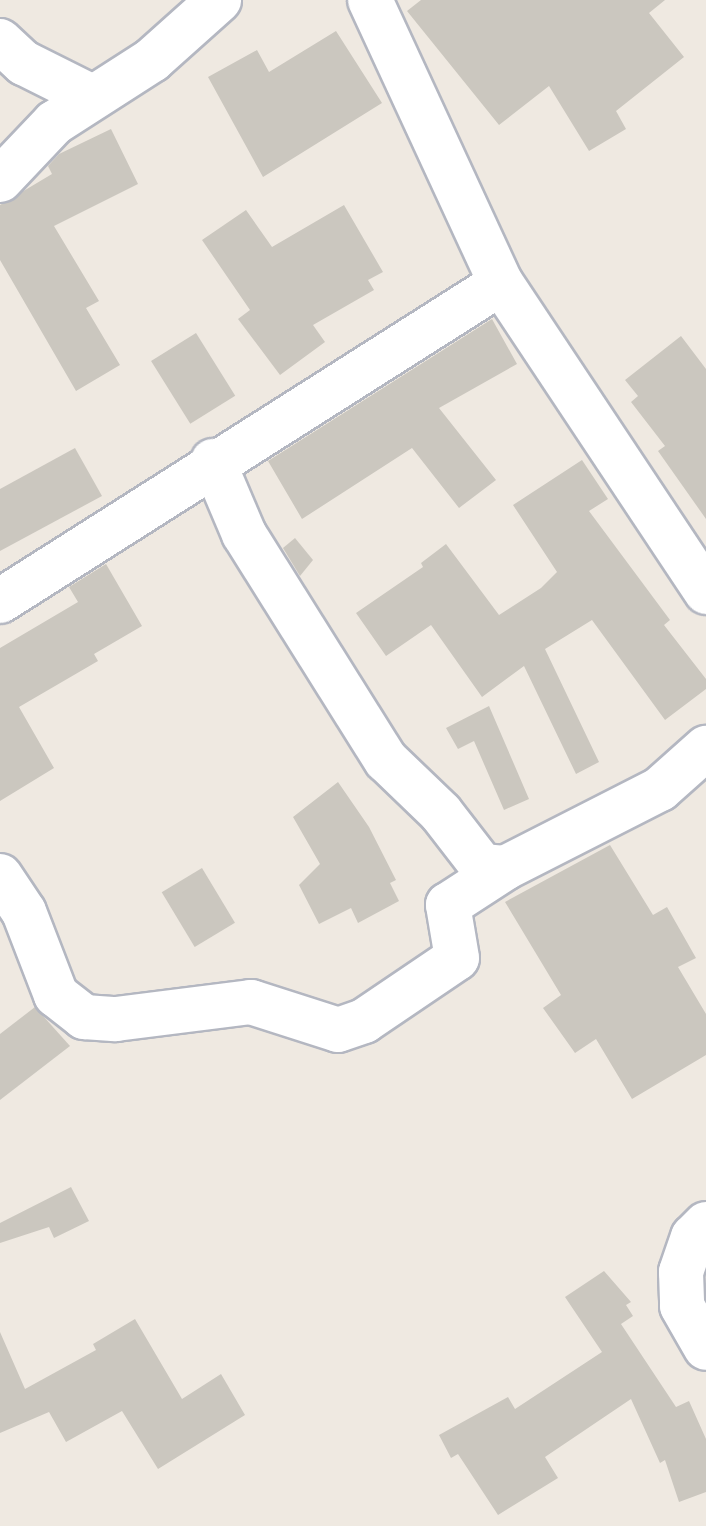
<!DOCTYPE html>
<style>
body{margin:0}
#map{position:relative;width:706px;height:1526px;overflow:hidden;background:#efe9e1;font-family:"Varela Round",sans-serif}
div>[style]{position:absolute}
.building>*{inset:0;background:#cbc7bf;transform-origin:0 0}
.roads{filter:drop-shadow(2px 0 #b4b7c1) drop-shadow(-2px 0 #b4b7c1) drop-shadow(0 2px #b4b7c1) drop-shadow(0 -2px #b4b7c1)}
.minor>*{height:44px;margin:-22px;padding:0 22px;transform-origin:22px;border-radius:22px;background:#fff}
span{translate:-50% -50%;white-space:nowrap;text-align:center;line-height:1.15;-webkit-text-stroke:8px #fff;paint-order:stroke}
</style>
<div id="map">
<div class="building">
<i style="clip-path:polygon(421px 0,665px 0,649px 13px,684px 57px,616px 111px,626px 129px,589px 151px,549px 86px,499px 125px,407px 11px)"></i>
<i style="clip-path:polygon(336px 31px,382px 103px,263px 177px,208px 77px,257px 50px,269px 72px)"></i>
<i style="clip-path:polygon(111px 129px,138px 184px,54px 226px,99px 301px,86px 308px,120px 365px,76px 391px,0 260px,0 205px,52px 174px,48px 166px,59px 154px)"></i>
<i style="clip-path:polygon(344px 205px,383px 272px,368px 280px,374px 290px,313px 325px,325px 342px,280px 375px,238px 319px,250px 310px,202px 240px,246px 210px,272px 247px)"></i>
<i style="clip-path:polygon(492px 319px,517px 364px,439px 408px,496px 480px,459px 508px,412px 448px,302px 519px,268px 461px)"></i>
<i style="left:196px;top:333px;width:74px;height:53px;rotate:58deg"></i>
<i style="clip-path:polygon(681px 336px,706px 369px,706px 519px,658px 451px,665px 446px,631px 402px,638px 396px,625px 380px)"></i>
<i style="clip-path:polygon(75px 448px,102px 496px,0 551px,0 489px)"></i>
<i style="clip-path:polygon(582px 460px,608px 499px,589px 511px,670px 620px,664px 625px,706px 679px,706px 689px,665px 720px,592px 620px,545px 649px,599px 762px,576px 774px,524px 666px,482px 697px,431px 625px,386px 656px,356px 613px,423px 567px,421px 563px,446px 544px,499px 615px,541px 588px,557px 572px,513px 505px)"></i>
<i style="clip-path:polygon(295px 538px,313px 560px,300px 576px,283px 548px)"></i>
<i style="clip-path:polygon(106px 564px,142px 626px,94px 654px,98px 661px,19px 707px,54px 768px,0 801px,0 648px,78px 602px,69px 587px)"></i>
<i style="clip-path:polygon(489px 706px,529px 799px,504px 810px,474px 741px,458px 749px,446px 728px)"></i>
<i style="clip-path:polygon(338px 782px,369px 827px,396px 880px,390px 883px,399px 901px,358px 923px,351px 908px,319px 924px,299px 885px,320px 864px,293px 817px)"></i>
<i style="clip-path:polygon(610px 845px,653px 915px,667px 907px,696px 958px,678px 967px,706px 1014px,706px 1055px,632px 1099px,596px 1039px,575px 1053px,543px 1008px,561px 995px,505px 902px)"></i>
<i style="left:202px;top:868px;width:64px;height:47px;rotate:59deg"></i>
<i style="clip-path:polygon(35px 1007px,70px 1046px,0 1100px,0 1034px)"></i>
<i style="clip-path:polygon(71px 1187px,89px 1221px,54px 1238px,49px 1227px,0 1243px,0 1223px)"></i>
<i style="clip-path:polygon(604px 1271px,631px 1302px,626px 1305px,633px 1316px,621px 1324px,676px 1407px,689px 1401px,706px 1439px,706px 1492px,679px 1502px,665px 1460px,660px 1463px,631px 1399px,545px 1457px,558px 1478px,498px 1515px,458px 1454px,451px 1458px,439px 1435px,508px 1397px,515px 1409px,602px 1352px,565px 1297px)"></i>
<i style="clip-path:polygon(135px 1319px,182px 1399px,221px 1374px,245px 1415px,158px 1469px,122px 1411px,66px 1442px,49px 1412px,0 1433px,0 1332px,25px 1389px,96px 1350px,93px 1344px)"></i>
</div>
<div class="roads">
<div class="minor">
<i style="left:370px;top:0;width:312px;rotate:65.2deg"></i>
<i style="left:501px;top:283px;width:371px;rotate:56.4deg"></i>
<i style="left:0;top:41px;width:33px;rotate:43deg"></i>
<i style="left:24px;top:63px;width:76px;rotate:26.6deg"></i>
<i style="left:0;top:180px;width:79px;rotate:-46.5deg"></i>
<i style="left:54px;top:123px;width:117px;rotate:-32.7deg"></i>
<i style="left:152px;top:60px;width:90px;rotate:-41.8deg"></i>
<i style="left:213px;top:461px;width:79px;rotate:67deg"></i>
<i style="left:244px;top:534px;width:267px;rotate:57.9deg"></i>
<i style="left:386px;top:760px;width:76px;rotate:43.9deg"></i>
<i style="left:441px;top:813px;width:67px;rotate:52.3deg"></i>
<i style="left:482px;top:866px;width:23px;rotate:5deg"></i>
<i style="left:0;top:601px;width:593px;rotate:-32.4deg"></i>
<i style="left:0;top:876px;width:43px;rotate:56.3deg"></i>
<i style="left:24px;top:912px;width:89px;rotate:68.9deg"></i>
<i style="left:56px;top:995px;width:36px;rotate:38deg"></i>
<i style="left:84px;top:1017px;width:32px;rotate:4deg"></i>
<i style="left:116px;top:1019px;width:136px;rotate:-7.2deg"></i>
<i style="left:251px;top:1002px;width:91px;rotate:17.8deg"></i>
<i style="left:338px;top:1030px;width:28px;rotate:-19deg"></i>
<i style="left:364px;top:1021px;width:112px;rotate:-34.1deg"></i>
<i style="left:457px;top:958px;width:54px;rotate:-99.6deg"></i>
<i style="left:448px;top:905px;width:68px;rotate:-33deg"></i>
<i style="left:505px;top:868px;width:174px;rotate:-27deg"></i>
<i style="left:660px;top:789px;width:62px;rotate:-41.7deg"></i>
<i style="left:706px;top:1224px;width:18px;rotate:135deg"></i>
<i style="left:693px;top:1237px;width:37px;rotate:109deg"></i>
<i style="left:681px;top:1272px;width:34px;rotate:88deg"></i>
<i style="left:682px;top:1306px;width:48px;rotate:60.3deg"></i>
</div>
</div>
</div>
